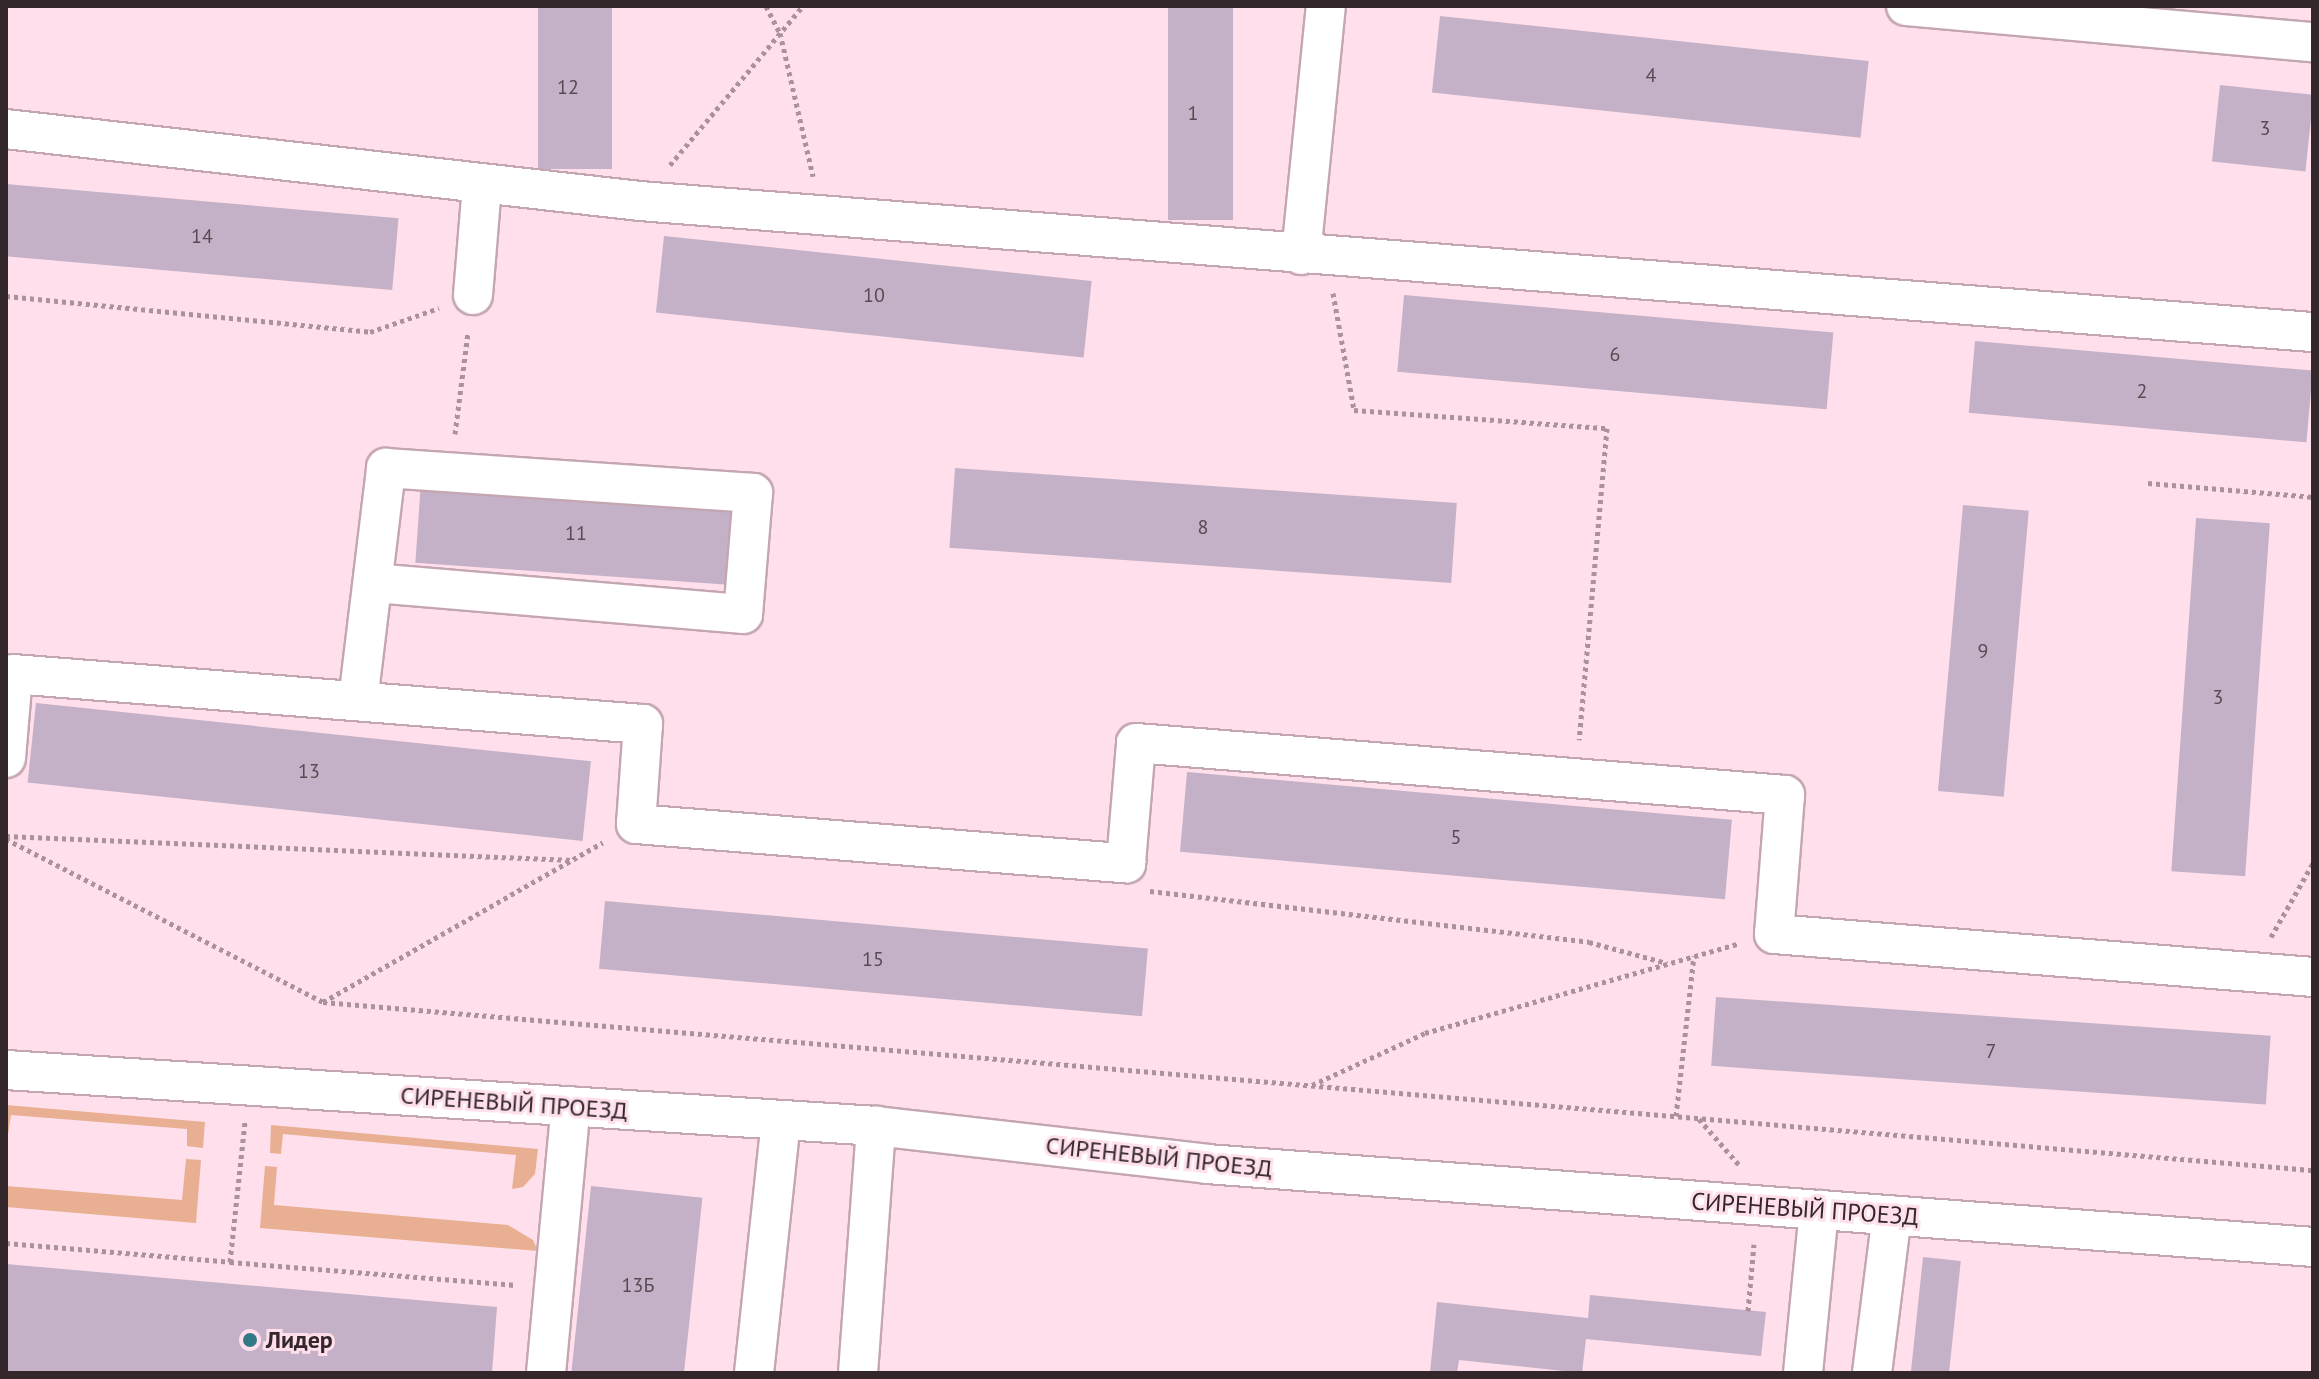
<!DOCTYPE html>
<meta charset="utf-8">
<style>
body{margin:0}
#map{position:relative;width:2319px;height:1379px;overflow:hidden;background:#fedfeb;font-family:"PT Sans",sans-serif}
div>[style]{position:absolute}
.green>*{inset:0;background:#e8af92}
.building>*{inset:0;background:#c5b1c7;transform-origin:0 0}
.path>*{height:5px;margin-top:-2.5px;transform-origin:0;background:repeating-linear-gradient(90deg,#a9929b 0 4px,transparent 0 8px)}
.roads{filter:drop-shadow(2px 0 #c4a6b2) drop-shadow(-2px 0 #c4a6b2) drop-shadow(0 2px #c4a6b2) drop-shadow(0 -2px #c4a6b2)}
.minor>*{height:38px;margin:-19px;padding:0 19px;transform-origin:19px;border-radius:19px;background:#fff}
.dots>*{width:22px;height:22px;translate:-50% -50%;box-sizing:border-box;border:4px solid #fedfeb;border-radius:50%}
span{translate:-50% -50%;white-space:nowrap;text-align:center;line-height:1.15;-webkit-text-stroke:6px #fedfeb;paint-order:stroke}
.number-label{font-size:20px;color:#584a53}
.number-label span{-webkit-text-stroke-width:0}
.street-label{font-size:24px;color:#33272c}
.poi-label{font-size:24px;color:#33272c;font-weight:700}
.left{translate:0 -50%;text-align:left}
.frame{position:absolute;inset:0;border:8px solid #33272c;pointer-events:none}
</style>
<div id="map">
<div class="green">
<i style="clip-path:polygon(6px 1105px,205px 1122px,203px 1148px,187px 1146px,187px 1129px,11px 1115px,6px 1148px)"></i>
<i style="clip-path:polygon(271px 1125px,538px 1149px,535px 1174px,523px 1187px,512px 1189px,516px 1155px,283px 1134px,281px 1154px,270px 1153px)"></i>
<i style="clip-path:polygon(186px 1159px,201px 1160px,196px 1223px,6px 1207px,6px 1186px,182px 1200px)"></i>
<i style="clip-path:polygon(265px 1166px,277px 1167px,274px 1205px,508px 1225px,533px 1240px,538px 1251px,260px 1228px)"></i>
</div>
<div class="building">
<i style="left:538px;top:6px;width:74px;height:163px"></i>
<i style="left:1168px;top:6px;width:65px;height:214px"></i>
<i style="left:1440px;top:16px;width:431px;height:77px;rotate:6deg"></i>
<i style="left:2220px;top:85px;width:94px;height:77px;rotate:6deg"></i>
<i style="left:6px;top:184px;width:394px;height:72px;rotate:5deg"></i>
<i style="left:664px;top:236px;width:430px;height:77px;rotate:6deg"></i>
<i style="left:1404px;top:295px;width:431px;height:77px;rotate:5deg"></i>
<i style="left:1975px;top:341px;width:339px;height:72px;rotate:5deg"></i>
<i style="left:955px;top:468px;width:503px;height:80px;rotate:4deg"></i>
<i style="left:421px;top:482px;width:317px;height:81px;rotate:4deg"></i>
<i style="left:1963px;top:505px;width:66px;height:287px;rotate:5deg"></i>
<i style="left:2196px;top:518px;width:74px;height:354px;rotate:4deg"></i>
<i style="left:36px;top:703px;width:558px;height:80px;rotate:6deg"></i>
<i style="left:1187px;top:772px;width:547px;height:80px;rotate:5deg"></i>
<i style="left:605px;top:901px;width:545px;height:68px;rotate:5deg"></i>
<i style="left:1716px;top:997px;width:556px;height:69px;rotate:4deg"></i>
<i style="left:591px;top:1186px;width:112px;height:188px;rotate:6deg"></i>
<i style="left:1923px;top:1257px;width:38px;height:117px;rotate:6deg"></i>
<i style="clip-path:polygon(6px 1264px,497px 1307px,492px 1373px,6px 1373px)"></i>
<i style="clip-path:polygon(1590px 1295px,1766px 1312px,1761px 1356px,1586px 1339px,1582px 1373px,1459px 1360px,1457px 1373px,1430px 1373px,1437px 1302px,1588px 1318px)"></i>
</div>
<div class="path">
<i style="left:766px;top:6px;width:30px;rotate:63deg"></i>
<i style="left:780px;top:33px;width:147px;rotate:77deg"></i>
<i style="left:670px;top:165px;width:207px;rotate:-50.1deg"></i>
<i style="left:1333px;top:293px;width:119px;rotate:79.8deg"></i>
<i style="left:1354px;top:410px;width:254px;rotate:4.1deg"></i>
<i style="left:1607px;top:428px;width:313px;rotate:95.1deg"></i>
<i style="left:6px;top:296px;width:366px;rotate:5.6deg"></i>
<i style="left:370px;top:332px;width:73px;rotate:-19.2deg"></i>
<i style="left:455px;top:434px;width:102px;rotate:-82.7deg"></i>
<i style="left:2148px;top:483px;width:166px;rotate:4.8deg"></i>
<i style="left:6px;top:836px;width:567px;rotate:2.43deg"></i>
<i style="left:6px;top:839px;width:356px;rotate:27.2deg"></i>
<i style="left:323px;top:1002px;width:1997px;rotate:4.83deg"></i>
<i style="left:1150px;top:891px;width:442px;rotate:6.6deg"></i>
<i style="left:1589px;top:942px;width:81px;rotate:15.1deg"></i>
<i style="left:2271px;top:937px;width:85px;rotate:-60.4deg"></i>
<i style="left:323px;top:1002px;width:322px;rotate:-29.7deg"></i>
<i style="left:1312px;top:1085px;width:124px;rotate:-24.7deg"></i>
<i style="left:1425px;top:1033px;width:325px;rotate:-15.9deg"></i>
<i style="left:1676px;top:1116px;width:161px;rotate:-83.6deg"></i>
<i style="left:1699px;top:1119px;width:62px;rotate:48.9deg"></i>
<i style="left:6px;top:1243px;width:225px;rotate:4.8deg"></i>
<i style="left:230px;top:1262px;width:141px;rotate:-83.9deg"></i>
<i style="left:230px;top:1262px;width:287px;rotate:4.6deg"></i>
<i style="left:1748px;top:1311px;width:67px;rotate:-84.9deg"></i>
</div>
<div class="roads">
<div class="minor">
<i style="left:1906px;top:6px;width:409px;rotate:5.1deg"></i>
<i style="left:6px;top:129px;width:638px;rotate:6.48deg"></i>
<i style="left:640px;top:201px;width:1678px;rotate:4.48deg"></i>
<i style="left:1301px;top:255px;width:250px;rotate:-84.3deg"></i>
<i style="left:473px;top:295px;width:109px;rotate:-85.3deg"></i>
<i style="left:358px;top:701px;width:235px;rotate:-83.1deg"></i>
<i style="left:386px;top:468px;width:368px;rotate:3.9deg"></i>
<i style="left:753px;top:493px;width:121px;rotate:94.7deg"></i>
<i style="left:743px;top:614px;width:371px;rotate:-175.2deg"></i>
<i style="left:6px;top:758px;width:84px;rotate:-85.2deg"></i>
<i style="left:13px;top:674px;width:632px;rotate:4.54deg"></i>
<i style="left:643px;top:724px;width:100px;rotate:94deg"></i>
<i style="left:636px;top:824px;width:492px;rotate:4.6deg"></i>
<i style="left:1126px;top:863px;width:120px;rotate:-85.2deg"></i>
<i style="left:1136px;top:743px;width:651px;rotate:4.58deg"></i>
<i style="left:1785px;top:795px;width:139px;rotate:94.5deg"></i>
<i style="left:1774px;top:934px;width:541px;rotate:4.56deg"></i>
<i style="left:6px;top:1070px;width:872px;rotate:3.68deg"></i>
<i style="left:876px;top:1126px;width:333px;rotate:6.5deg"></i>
<i style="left:1207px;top:1164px;width:1109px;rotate:4.29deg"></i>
<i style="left:546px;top:1373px;width:268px;rotate:-84.7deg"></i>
<i style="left:754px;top:1373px;width:254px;rotate:-83.9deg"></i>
<i style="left:858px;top:1373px;width:248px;rotate:-85.8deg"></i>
<i style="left:1803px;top:1373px;width:164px;rotate:-84.4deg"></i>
<i style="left:1872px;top:1373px;width:159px;rotate:-82.8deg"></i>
</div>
</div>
<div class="dots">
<i style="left:250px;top:1340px;background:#327885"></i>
</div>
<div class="number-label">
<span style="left:1651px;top:75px">4</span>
<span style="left:568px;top:87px">12</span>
<span style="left:1193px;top:113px">1</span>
<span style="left:2265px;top:128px">3</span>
<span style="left:202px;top:236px">14</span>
<span style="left:874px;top:295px">10</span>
<span style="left:1615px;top:354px">6</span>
<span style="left:2142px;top:391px">2</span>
<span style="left:1203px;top:527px">8</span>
<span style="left:576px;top:533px">11</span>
<span style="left:1983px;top:651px">9</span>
<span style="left:2218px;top:697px">3</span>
<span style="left:309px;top:771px">13</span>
<span style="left:1456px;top:837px">5</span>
<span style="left:873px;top:959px">15</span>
<span style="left:1991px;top:1051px">7</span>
<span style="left:638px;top:1285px">13Б</span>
</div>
<div class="street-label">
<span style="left:514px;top:1103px;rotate:4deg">СИРЕНЕВЫЙ ПРОЕЗД</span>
<span style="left:1159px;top:1157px;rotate:6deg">СИРЕНЕВЫЙ ПРОЕЗД</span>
<span style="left:1805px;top:1209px;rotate:4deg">СИРЕНЕВЫЙ ПРОЕЗД</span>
</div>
<div class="poi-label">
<span class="left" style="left:266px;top:1340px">Лидер</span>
</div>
<div class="frame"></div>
</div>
